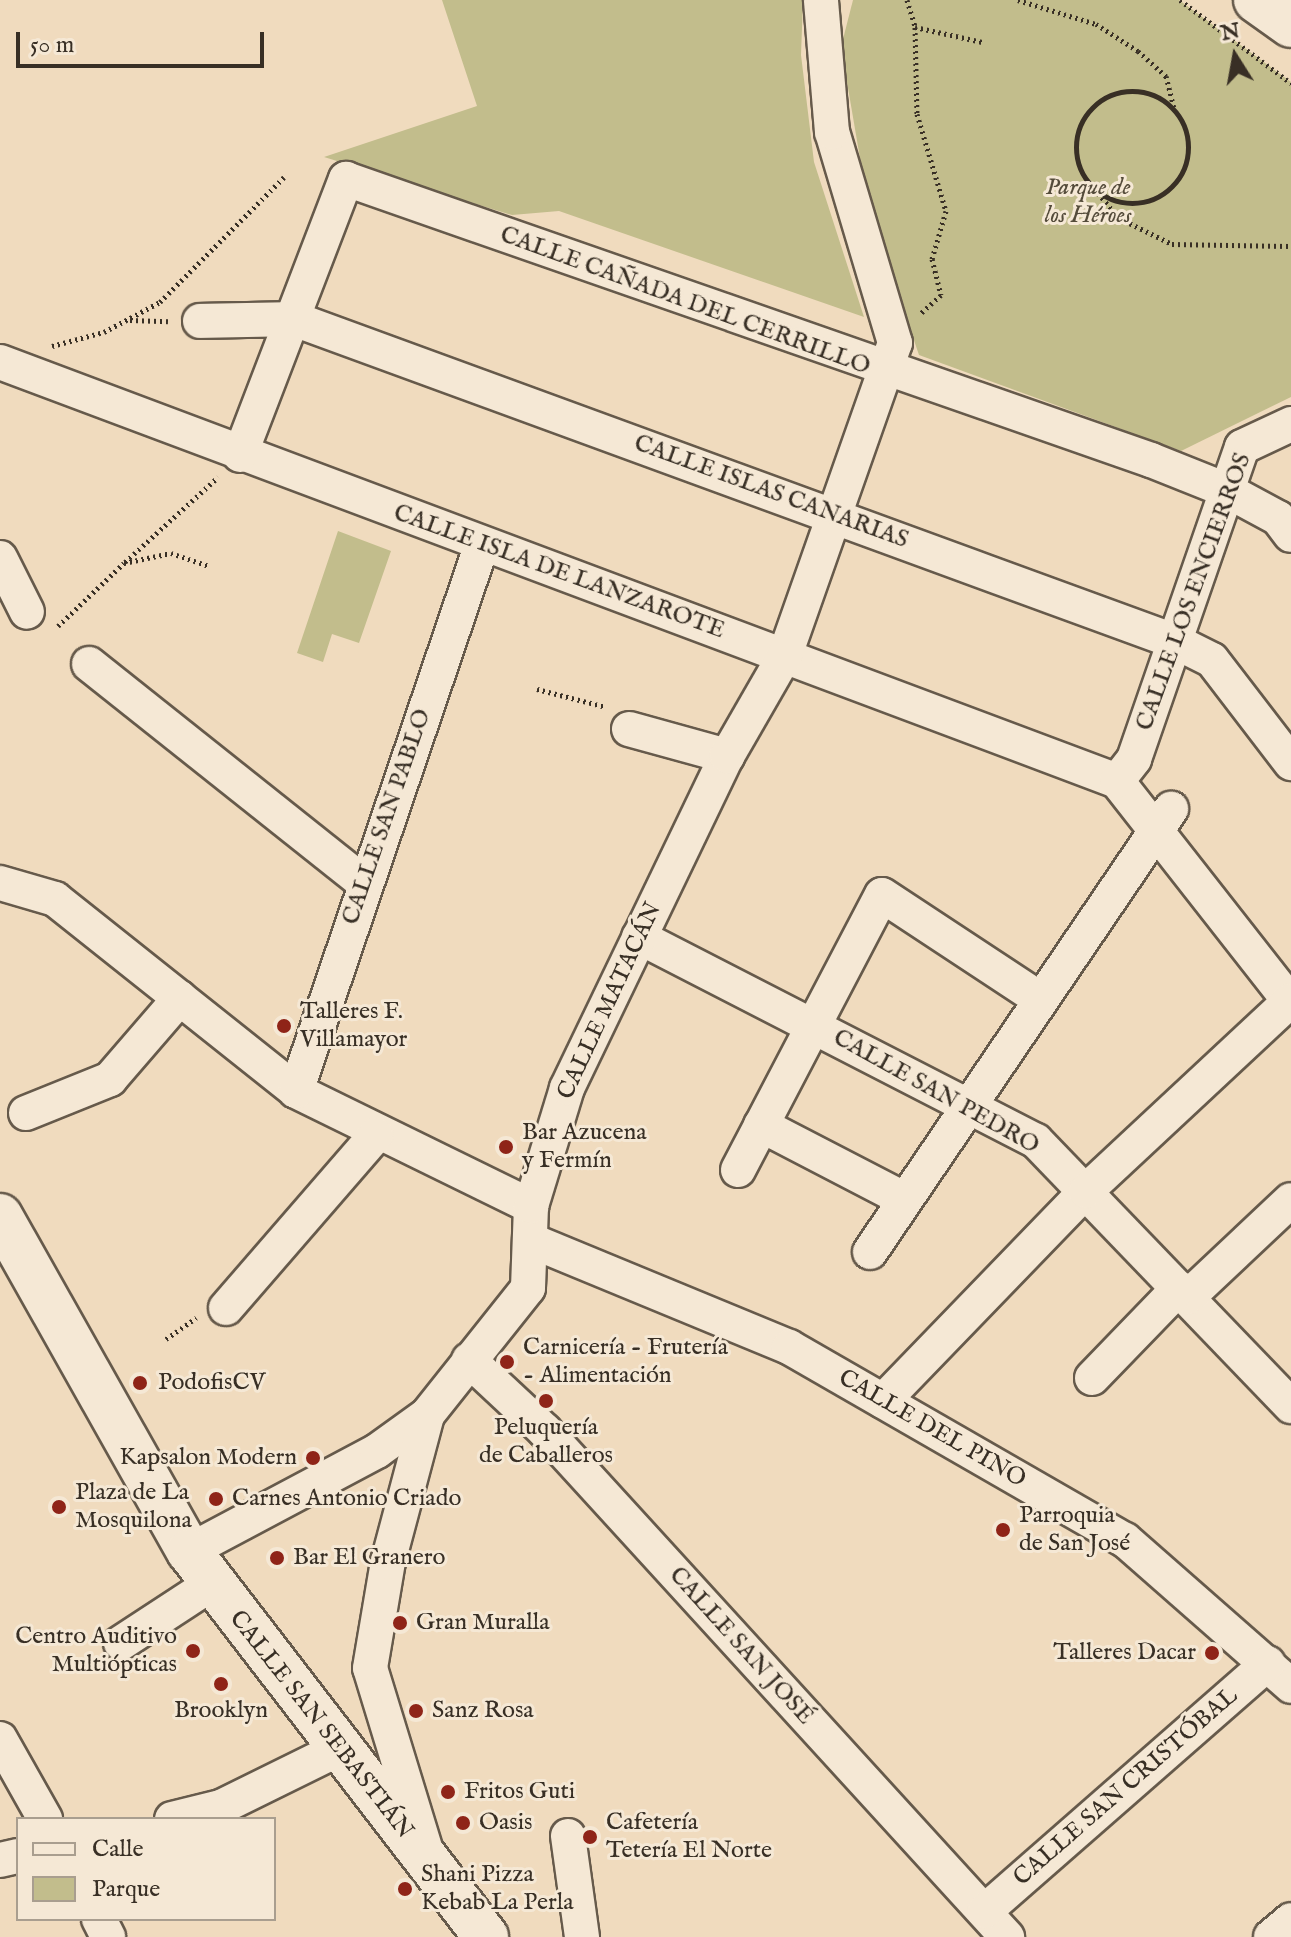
<!DOCTYPE html>
<meta charset="utf-8">
<style>
body{margin:0}
#map{position:relative;width:1291px;height:1937px;overflow:hidden;background:#f0dbbe;font-family:"IM FELL English",serif}
div>[style]{position:absolute}
.green>*{inset:0;background:#c2bd8c}
.path>*{height:5px;margin-top:-2.5px;transform-origin:0;background:repeating-linear-gradient(90deg,#382f25 0 2px,transparent 0 6px)}
.path>.ring{margin:-2.5px;padding:0;box-sizing:content-box;background:none;border:5px solid #382f25;border-radius:50%}
.roads{filter:drop-shadow(2px 0 #665a4b) drop-shadow(-2px 0 #665a4b) drop-shadow(0 2px #665a4b) drop-shadow(0 -2px #665a4b)}
.street>*{height:34px;margin:-17px;padding:0 17px;transform-origin:17px;border-radius:17px;background:#f5e8d5}
.secondary>*{height:44px;margin:-22px;padding:0 22px;transform-origin:22px;border-radius:22px;background:#f5e8d5}
.dots>*{width:22px;height:22px;translate:-50% -50%;box-sizing:border-box;border:4px solid #f5e8d5;border-radius:50%}
span{translate:-50% -50%;white-space:nowrap;text-align:center;line-height:1.15;-webkit-text-stroke:6px #f5e8d5;paint-order:stroke}
.park-label{font-size:24px;color:#544b3a;font-style:italic}
.street-label{font-size:24px;color:#382f25}
.poi-label{font-size:24px;color:#382f25}
.left{translate:0 -50%;text-align:left}
.right{translate:-100% -50%;text-align:right}
.legend{position:absolute;left:16px;top:1817px;width:260px;height:104px;box-sizing:border-box;background:#f5e8d5;border:2px solid #a99e8f;margin:0;padding:10px 14px;list-style:none;font-size:24px;color:#382f25}
.legend li{display:flex;align-items:center;gap:16px;height:40px}
.legend b{width:40px;border:2px solid #a99e8f}
.north{position:absolute;left:1195px;top:16px;width:80px;height:80px;-webkit-text-stroke:6px #f5e8d5;paint-order:stroke;rotate:349deg;font-size:22px;font-weight:700;line-height:32px;text-align:center;color:#382f25}
.north::after{content:'';display:block;margin:auto;width:28px;height:36px;background:#382f25;clip-path:polygon(50% 0,100% 100%,50% 72%,0 100%)}
.scale{position:absolute;left:16px;top:32px;width:248px;height:36px;box-sizing:border-box;border:4px solid #382f25;border-top:0;padding-left:10px;font-size:24px;line-height:28px;white-space:nowrap;color:#382f25;-webkit-text-stroke:6px #f5e8d5;paint-order:stroke}
</style>
<div id="map">
<div class="green">
<i style="clip-path:polygon(442px 0,803px 0,801px 55px,814px 162px,864px 317px,559px 211px,512px 215px,324px 157px,477px 106px)"></i>
<i style="clip-path:polygon(853px 0,1179px 0,1291px 82px,1291px 397px,1181px 451px,919px 355px,868px 205px,841px 47px)"></i>
<i style="clip-path:polygon(338px 531px,391px 551px,359px 643px,332px 634px,323px 662px,297px 653px)"></i>
</div>
<div class="path">
<i style="left:907px;top:0;width:28px;rotate:73deg"></i>
<i style="left:915px;top:27px;width:87px;rotate:88.7deg"></i>
<i style="left:917px;top:114px;width:101px;rotate:73.4deg"></i>
<i style="left:946px;top:211px;width:50px;rotate:106.3deg"></i>
<i style="left:932px;top:259px;width:37px;rotate:76deg"></i>
<i style="left:941px;top:295px;width:27px;rotate:138deg"></i>
<i style="left:1018px;top:0;width:82px;rotate:17.1deg"></i>
<i style="left:1096px;top:24px;width:50px;rotate:32.7deg"></i>
<i style="left:1138px;top:51px;width:38px;rotate:42deg"></i>
<i style="left:1166px;top:76px;width:33px;rotate:76deg"></i>
<i style="left:1180px;top:0;width:139px;rotate:36.8deg"></i>
<i style="left:915px;top:27px;width:69px;rotate:12.6deg"></i>
<i class="ring" style="left:1076px;top:91px;width:107px;height:107px"></i>
<i style="left:1098px;top:193px;width:33px;rotate:50deg"></i>
<i style="left:1119px;top:218px;width:59px;rotate:26.1deg"></i>
<i style="left:1172px;top:244px;width:119px;rotate:1deg"></i>
<i style="left:130px;top:320px;width:38px;rotate:2deg"></i>
<i style="left:52px;top:346px;width:54px;rotate:-15.1deg"></i>
<i style="left:104px;top:332px;width:64px;rotate:-28.2deg"></i>
<i style="left:160px;top:302px;width:176px;rotate:-45.2deg"></i>
<i style="left:125px;top:562px;width:126px;rotate:-42.4deg"></i>
<i style="left:58px;top:626px;width:91px;rotate:-43.7deg"></i>
<i style="left:124px;top:563px;width:48px;rotate:-12deg"></i>
<i style="left:171px;top:553px;width:39px;rotate:19deg"></i>
<i style="left:537px;top:689px;width:71px;rotate:14.6deg"></i>
<i style="left:166px;top:1339px;width:37px;rotate:-35deg"></i>
</div>
<div class="roads">
<div class="street">
<i style="left:200px;top:321px;width:94px;rotate:-1.2deg"></i>
<i style="left:294px;top:319px;width:937px;rotate:20.1deg"></i>
<i style="left:1174px;top:641px;width:42px;rotate:26.6deg"></i>
<i style="left:1212px;top:660px;width:130px;rotate:52.5deg"></i>
<i style="left:0;top:362px;width:1193px;rotate:20.56deg"></i>
<i style="left:1117px;top:781px;width:282px;rotate:51.9deg"></i>
<i style="left:240px;top:455px;width:296px;rotate:-69deg"></i>
<i style="left:346px;top:179px;width:853px;rotate:19.24deg"></i>
<i style="left:1151px;top:460px;width:81px;rotate:21.8deg"></i>
<i style="left:1226px;top:490px;width:59px;rotate:28.3deg"></i>
<i style="left:1278px;top:518px;width:21px;rotate:53deg"></i>
<i style="left:0;top:558px;width:60px;rotate:63.4deg"></i>
<i style="left:89px;top:664px;width:350px;rotate:38.5deg"></i>
<i style="left:629px;top:729px;width:102px;rotate:15.4deg"></i>
<i style="left:1117px;top:781px;width:28px;rotate:-52deg"></i>
<i style="left:1134px;top:759px;width:330px;rotate:-70.9deg"></i>
<i style="left:1242px;top:447px;width:54px;rotate:-25.1deg"></i>
<i style="left:0;top:883px;width:57px;rotate:16.2deg"></i>
<i style="left:55px;top:899px;width:308px;rotate:38.5deg"></i>
<i style="left:296px;top:1091px;width:262px;rotate:26.1deg"></i>
<i style="left:639px;top:937px;width:446px;rotate:27.2deg"></i>
<i style="left:1036px;top:1141px;width:368px;rotate:46.1deg"></i>
<i style="left:296px;top:1091px;width:578px;rotate:-71.22deg"></i>
<i style="left:26px;top:1113px;width:91px;rotate:-22deg"></i>
<i style="left:110px;top:1079px;width:107px;rotate:-49.2deg"></i>
<i style="left:761px;top:1125px;width:161px;rotate:27.4deg"></i>
<i style="left:738px;top:1170px;width:310px;rotate:-62.4deg"></i>
<i style="left:882px;top:895px;width:189px;rotate:33.4deg"></i>
<i style="left:532px;top:1241px;width:278px;rotate:22.4deg"></i>
<i style="left:789px;top:1347px;width:387px;rotate:29.9deg"></i>
<i style="left:1125px;top:1540px;width:221px;rotate:41.3deg"></i>
<i style="left:870px;top:1252px;width:536px;rotate:-55.81deg"></i>
<i style="left:1188px;top:1297px;width:141px;rotate:-43.3deg"></i>
<i style="left:226px;top:1308px;width:229px;rotate:-49.1deg"></i>
<i style="left:469px;top:1360px;width:103px;rotate:43deg"></i>
<i style="left:544px;top:1430px;width:687px;rotate:47.6deg"></i>
<i style="left:1092px;top:1378px;width:125px;rotate:-46deg"></i>
<i style="left:883px;top:1401px;width:292px;rotate:-46deg"></i>
<i style="left:1086px;top:1191px;width:279px;rotate:-43deg"></i>
<i style="left:189px;top:1551px;width:213px;rotate:-28deg"></i>
<i style="left:377px;top:1451px;width:62px;rotate:-35.8deg"></i>
<i style="left:427px;top:1415px;width:162px;rotate:-51.5deg"></i>
<i style="left:528px;top:1288px;width:82px;rotate:-87.9deg"></i>
<i style="left:531px;top:1206px;width:123px;rotate:-73deg"></i>
<i style="left:567px;top:1088px;width:369px;rotate:-64.3deg"></i>
<i style="left:727px;top:756px;width:116px;rotate:-60.1deg"></i>
<i style="left:785px;top:655px;width:331px;rotate:-70.6deg"></i>
<i style="left:895px;top:343px;width:220px;rotate:-106.6deg"></i>
<i style="left:832px;top:132px;width:132px;rotate:-94.8deg"></i>
<i style="left:121px;top:1643px;width:108px;rotate:-33.2deg"></i>
<i style="left:0;top:1739px;width:92px;rotate:60.6deg"></i>
<i style="left:172px;top:1819px;width:50px;rotate:-13.8deg"></i>
<i style="left:221px;top:1807px;width:134px;rotate:-26.2deg"></i>
<i style="left:568px;top:1836px;width:102px;rotate:82.1deg"></i>
<i style="left:426px;top:1851px;width:191px;rotate:-107deg"></i>
<i style="left:370px;top:1668px;width:108px;rotate:-80.4deg"></i>
<i style="left:388px;top:1562px;width:152px;rotate:-75.1deg"></i>
<i style="left:0;top:1860px;width:18px;rotate:-13deg"></i>
<i style="left:985px;top:1911px;width:376px;rotate:-41.2deg"></i>
<i style="left:99px;top:1919px;width:20px;rotate:63deg"></i>
<i style="left:1271px;top:1937px;width:26px;rotate:-40deg"></i>
</div>
<div class="secondary">
<i style="left:1256px;top:0;width:43px;rotate:35.5deg"></i>
<i style="left:0;top:1216px;width:385px;rotate:60.6deg"></i>
<i style="left:189px;top:1551px;width:487px;rotate:52.4deg"></i>
</div>
</div>
<div class="dots">
<i style="left:284px;top:1026px;background:#8f2418"></i>
<i style="left:506px;top:1147px;background:#8f2418"></i>
<i style="left:507px;top:1362px;background:#8f2418"></i>
<i style="left:140px;top:1383px;background:#8f2418"></i>
<i style="left:546px;top:1401px;background:#8f2418"></i>
<i style="left:313px;top:1458px;background:#8f2418"></i>
<i style="left:216px;top:1499px;background:#8f2418"></i>
<i style="left:59px;top:1507px;background:#8f2418"></i>
<i style="left:1003px;top:1530px;background:#8f2418"></i>
<i style="left:277px;top:1558px;background:#8f2418"></i>
<i style="left:400px;top:1623px;background:#8f2418"></i>
<i style="left:193px;top:1651px;background:#8f2418"></i>
<i style="left:1212px;top:1653px;background:#8f2418"></i>
<i style="left:221px;top:1684px;background:#8f2418"></i>
<i style="left:416px;top:1711px;background:#8f2418"></i>
<i style="left:448px;top:1792px;background:#8f2418"></i>
<i style="left:463px;top:1823px;background:#8f2418"></i>
<i style="left:590px;top:1837px;background:#8f2418"></i>
<i style="left:405px;top:1889px;background:#8f2418"></i>
</div>
<div class="park-label">
<span style="left:1088px;top:202px">Parque de<br>los Héroes</span>
</div>
<div class="street-label">
<span style="left:685px;top:301px;rotate:20deg">CALLE CAÑADA DEL CERRILLO</span>
<span style="left:771px;top:492px;rotate:20deg">CALLE ISLAS CANARIAS</span>
<span style="left:559px;top:572px;rotate:20deg">CALLE ISLA DE LANZAROTE</span>
<span style="left:1194px;top:592px;rotate:-70deg">CALLE LOS ENCIERROS</span>
<span style="left:387px;top:817px;rotate:-71deg">CALLE SAN PABLO</span>
<span style="left:610px;top:1001px;rotate:-65deg">CALLE MATACÁN</span>
<span style="left:936px;top:1092px;rotate:29deg">CALLE SAN PEDRO</span>
<span style="left:932px;top:1429px;rotate:30deg">CALLE DEL PINO</span>
<span style="left:741px;top:1646px;rotate:48deg">CALLE SAN JOSÉ</span>
<span style="left:321px;top:1725px;rotate:52deg">CALLE SAN SEBASTIÁN</span>
<span style="left:1126px;top:1787px;rotate:-41deg">CALLE SAN CRISTÓBAL</span>
</div>
<div class="poi-label">
<span class="left" style="left:300px;top:1026px">Talleres F.<br>Villamayor</span>
<span class="left" style="left:522px;top:1147px">Bar Azucena<br>y Fermín</span>
<span class="left" style="left:523px;top:1362px">Carnicería - Frutería<br>- Alimentación</span>
<span class="left" style="left:158px;top:1383px">PodofisCV</span>
<span style="left:546px;top:1442px">Peluquería<br>de Caballeros</span>
<span class="right" style="left:297px;top:1458px">Kapsalon Modern</span>
<span class="left" style="left:75px;top:1507px">Plaza de La<br>Mosquilona</span>
<span class="left" style="left:232px;top:1499px">Carnes Antonio Criado</span>
<span class="left" style="left:1019px;top:1530px">Parroquia<br>de San José</span>
<span class="left" style="left:293px;top:1558px">Bar El Granero</span>
<span class="left" style="left:416px;top:1623px">Gran Muralla</span>
<span class="right" style="left:177px;top:1651px">Centro Auditivo<br>Multiópticas</span>
<span class="right" style="left:1196px;top:1653px">Talleres Dacar</span>
<span style="left:221px;top:1711px">Brooklyn</span>
<span class="left" style="left:432px;top:1711px">Sanz Rosa</span>
<span class="left" style="left:464px;top:1792px">Fritos Guti</span>
<span class="left" style="left:479px;top:1823px">Oasis</span>
<span class="left" style="left:606px;top:1837px">Cafetería<br>Tetería El Norte</span>
<span class="left" style="left:421px;top:1889px">Shani Pizza<br>Kebab La Perla</span>
</div>
<ul class="legend">
<li><b style="height:10px;background:#f5e8d5"></b>Calle</li>
<li><b style="height:22px;background:#c2bd8c"></b>Parque</li>
</ul>
<div class="north">N</div>
<div class="scale">50 m</div>
</div>
